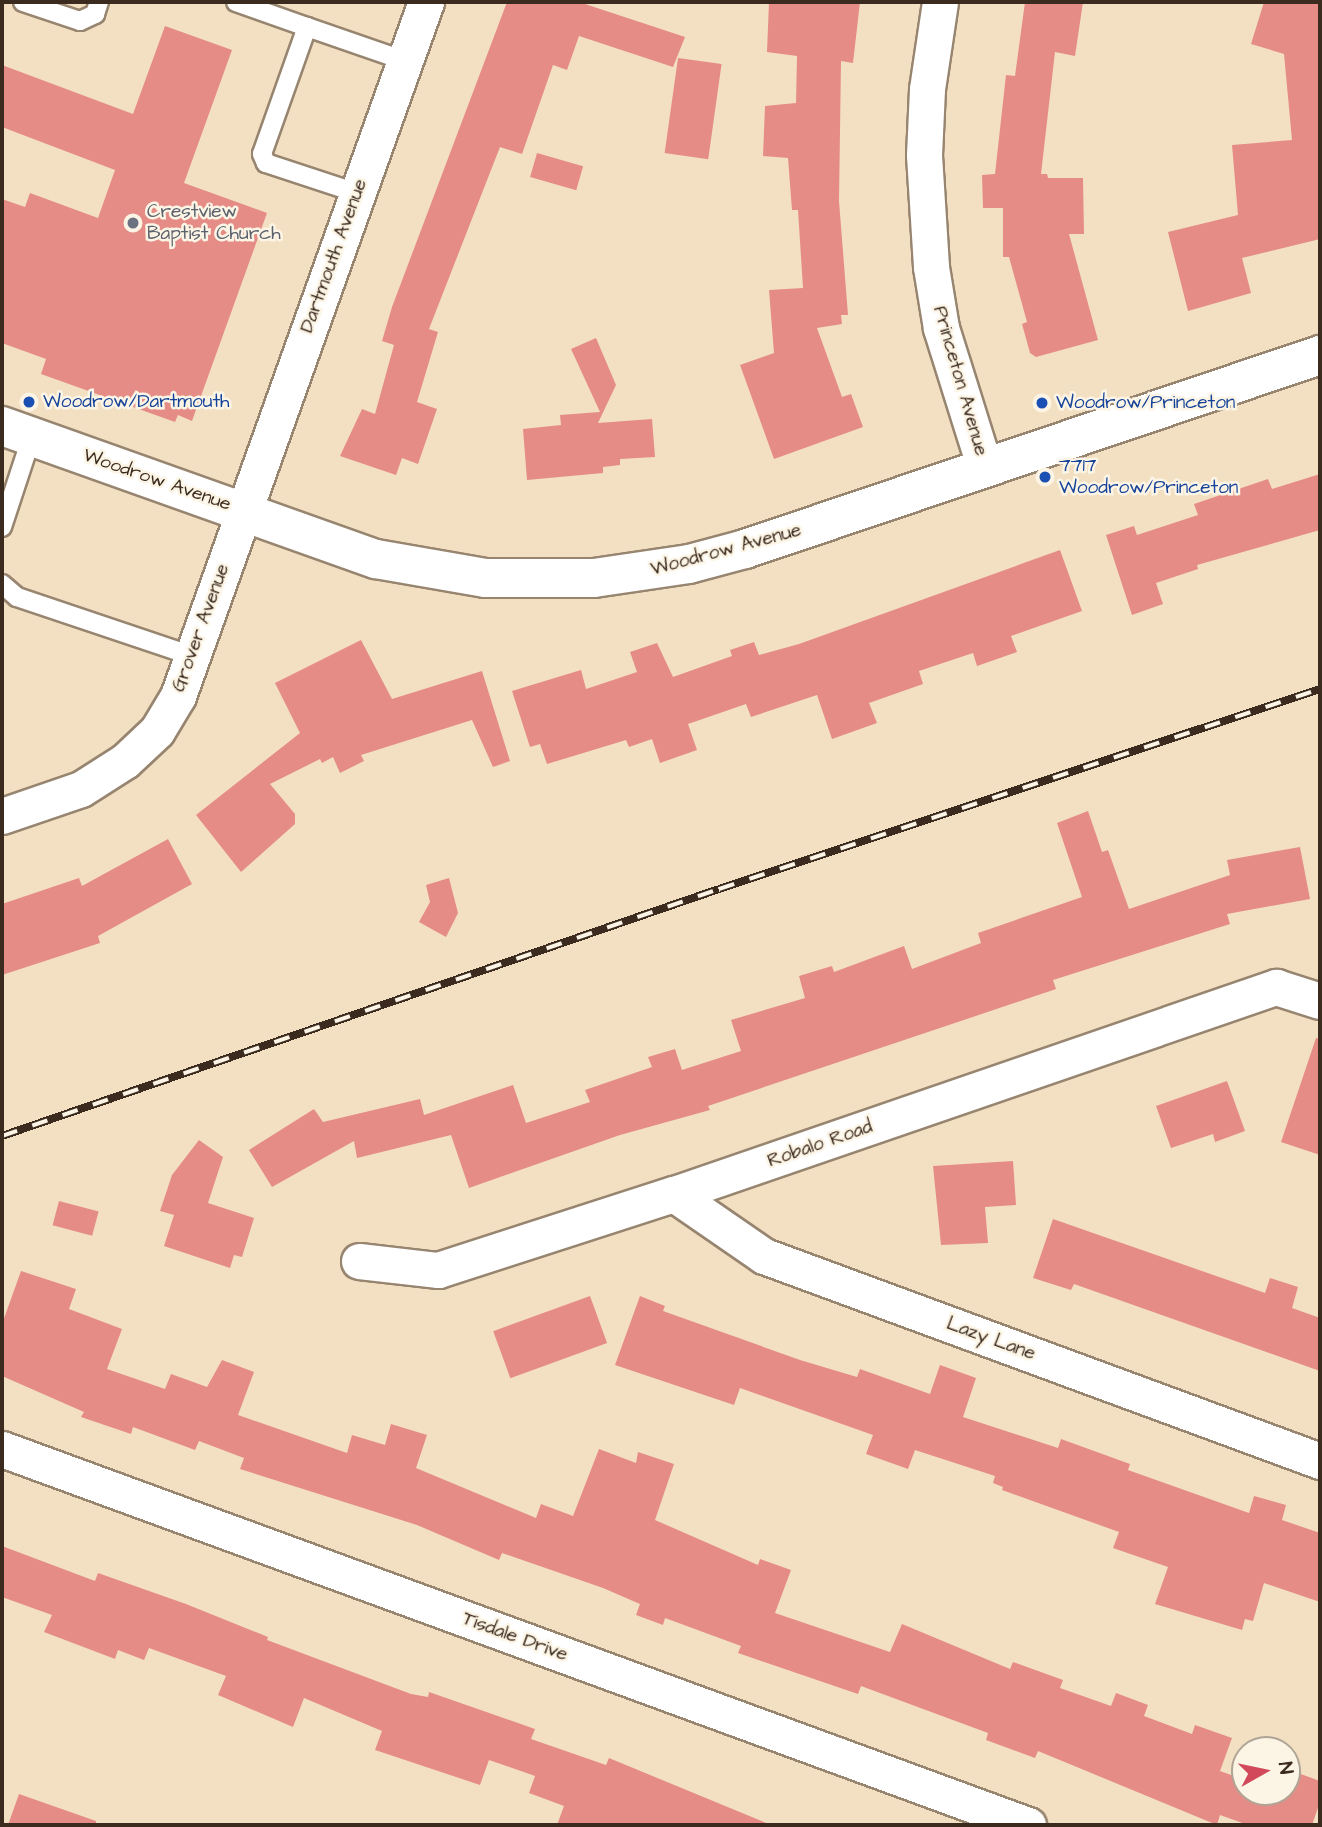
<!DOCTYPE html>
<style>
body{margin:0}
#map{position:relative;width:1322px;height:1827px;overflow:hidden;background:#f3e0c2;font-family:"Architects Daughter",sans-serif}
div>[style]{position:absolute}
.building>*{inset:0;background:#e58c87;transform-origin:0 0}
.roads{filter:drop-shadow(2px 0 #978570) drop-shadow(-2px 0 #978570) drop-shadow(0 2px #978570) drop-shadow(0 -2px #978570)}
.service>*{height:18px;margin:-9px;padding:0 9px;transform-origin:9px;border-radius:9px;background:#fff}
.minor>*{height:35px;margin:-17.5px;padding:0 17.5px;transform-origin:17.5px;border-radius:17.5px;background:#fff}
.tertiary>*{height:38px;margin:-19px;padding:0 19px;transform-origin:19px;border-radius:19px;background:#fff}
.rail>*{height:8px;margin-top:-4px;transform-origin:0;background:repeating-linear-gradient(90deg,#fcf5e5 0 16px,#3b2a1e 0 32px);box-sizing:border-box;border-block:2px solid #3b2a1e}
.dots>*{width:19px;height:19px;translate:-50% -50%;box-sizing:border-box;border:4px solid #fcf5e5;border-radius:50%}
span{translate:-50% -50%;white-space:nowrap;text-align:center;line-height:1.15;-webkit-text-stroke:5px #fcf5e5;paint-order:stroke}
.worship-label{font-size:19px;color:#5b616d}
.left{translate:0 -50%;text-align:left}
.street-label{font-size:19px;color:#3b2a1e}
.transit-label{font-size:19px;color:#164399}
.frame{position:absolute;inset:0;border:4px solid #3b2a1e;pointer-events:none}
.north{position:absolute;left:1231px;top:1736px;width:70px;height:70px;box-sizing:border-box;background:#fcf5e5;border:2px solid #afa495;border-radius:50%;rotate:81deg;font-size:19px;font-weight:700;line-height:28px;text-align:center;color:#3b2a1e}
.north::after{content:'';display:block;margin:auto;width:24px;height:32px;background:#d1495b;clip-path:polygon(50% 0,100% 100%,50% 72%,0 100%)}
</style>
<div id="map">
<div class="building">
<i style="clip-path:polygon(507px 2px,579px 2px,685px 37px,673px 67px,579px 36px,567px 70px,553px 65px,522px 154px,500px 147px,429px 329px,438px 332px,417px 402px,437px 409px,418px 464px,402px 458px,396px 475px,340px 456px,362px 409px,375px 414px,394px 345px,382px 341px,392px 307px)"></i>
<i style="clip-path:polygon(769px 2px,860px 2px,853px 63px,841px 61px,839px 201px,848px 315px,841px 315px,842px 324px,817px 328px,842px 397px,851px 394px,863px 427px,774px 459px,740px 365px,774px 353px,769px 290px,803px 288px,798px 210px,792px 210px,788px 158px,763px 156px,765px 106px,796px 103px,797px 56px,767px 52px)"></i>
<i style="clip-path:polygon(1025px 2px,1083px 2px,1075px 56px,1055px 52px,1041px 174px,1047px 174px,1048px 178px,1083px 178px,1084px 234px,1069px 234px,1098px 340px,1036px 357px,1030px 353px,1022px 324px,1027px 322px,1009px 257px,1003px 257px,1003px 208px,983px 208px,982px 175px,995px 174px,1006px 75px,1015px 76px)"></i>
<i style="clip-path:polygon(1264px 2px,1320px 2px,1320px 239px,1242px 258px,1251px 293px,1188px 311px,1168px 232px,1238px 215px,1232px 145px,1292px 140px,1284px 54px,1251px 44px)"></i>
<i style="clip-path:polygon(165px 26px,232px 50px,184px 183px,267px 213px,192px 421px,178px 415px,175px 422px,41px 374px,46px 359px,2px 343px,2px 199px,25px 207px,30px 193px,98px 218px,115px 170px,2px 127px,2px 65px,133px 114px)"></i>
<i style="left:678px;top:58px;width:44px;height:96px;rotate:8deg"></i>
<i style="left:537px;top:153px;width:48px;height:25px;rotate:16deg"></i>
<i style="clip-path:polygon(596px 338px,616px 385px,598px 423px,652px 419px,655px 457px,620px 459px,620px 465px,603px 467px,603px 473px,527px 480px,523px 429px,561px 425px,560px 415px,600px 412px,571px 349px)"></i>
<i style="clip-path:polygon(1320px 474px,1320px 530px,1197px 565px,1198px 569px,1156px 583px,1163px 604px,1132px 615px,1106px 535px,1134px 526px,1137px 535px,1198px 515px,1194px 504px,1268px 479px,1272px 489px)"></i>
<i style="clip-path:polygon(1060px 550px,1082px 611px,1011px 636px,1017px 652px,977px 666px,973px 653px,919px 671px,923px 684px,869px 703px,877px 723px,832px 739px,817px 695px,751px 717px,746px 704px,688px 724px,697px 750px,660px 763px,652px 739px,629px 747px,626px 740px,547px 764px,540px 744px,530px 747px,512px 691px,581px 670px,586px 689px,637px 672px,630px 652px,657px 643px,673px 677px,732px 656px,730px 650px,754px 642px,759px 655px,799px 644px)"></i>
<i style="clip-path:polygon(361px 640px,392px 699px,482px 671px,510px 761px,493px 767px,472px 720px,361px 755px,364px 761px,340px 773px,333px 757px,322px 763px,320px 759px,270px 784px,295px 814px,295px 824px,241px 872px,196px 815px,300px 733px,275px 683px)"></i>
<i style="clip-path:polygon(1088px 811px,1102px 852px,1108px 850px,1129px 909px,1230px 875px,1227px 860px,1300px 847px,1310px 899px,1227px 914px,1230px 924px,1053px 980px,1056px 989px,708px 1106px,710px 1110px,620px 1135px,469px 1188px,451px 1135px,357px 1158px,354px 1141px,272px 1187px,249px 1150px,314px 1109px,323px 1122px,420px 1099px,424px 1115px,513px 1085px,526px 1123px,590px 1102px,585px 1090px,652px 1067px,648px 1057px,675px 1049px,682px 1070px,741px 1051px,731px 1020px,805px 998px,799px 976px,832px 966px,834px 972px,904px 946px,912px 969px,981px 943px,978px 933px,1082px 897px,1057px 823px)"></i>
<i style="clip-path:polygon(168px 839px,192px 884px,98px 936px,100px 943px,2px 975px,2px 904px,79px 878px,82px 886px)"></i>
<i style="clip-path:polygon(449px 878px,458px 913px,446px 937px,419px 922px,430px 902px,426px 885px)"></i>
<i style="clip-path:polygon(1316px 1038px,1320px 1039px,1320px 1155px,1281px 1142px)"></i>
<i style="clip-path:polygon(1227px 1081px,1245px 1131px,1215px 1142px,1213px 1134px,1171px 1148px,1156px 1106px)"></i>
<i style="clip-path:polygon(199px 1140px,223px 1157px,208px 1203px,254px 1218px,242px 1257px,234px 1255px,230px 1268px,164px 1246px,174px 1215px,160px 1211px,172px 1175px)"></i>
<i style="clip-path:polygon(1013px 1161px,1016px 1205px,985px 1207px,988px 1243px,941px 1245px,933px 1166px)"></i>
<i style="left:59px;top:1201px;width:41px;height:25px;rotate:15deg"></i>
<i style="clip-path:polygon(1053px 1219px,1265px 1293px,1270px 1278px,1298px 1287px,1292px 1308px,1320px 1318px,1320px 1371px,1074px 1284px,1071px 1290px,1033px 1278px)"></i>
<i style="clip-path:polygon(21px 1271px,76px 1289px,69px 1309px,122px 1329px,107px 1369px,165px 1389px,171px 1374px,207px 1387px,222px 1360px,254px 1372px,238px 1415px,347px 1453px,352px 1435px,385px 1445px,391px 1424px,427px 1435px,416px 1468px,536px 1518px,541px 1504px,573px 1516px,599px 1449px,636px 1463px,638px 1452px,674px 1464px,655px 1520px,758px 1565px,760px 1559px,791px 1570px,775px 1613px,890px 1652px,902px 1624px,1010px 1669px,1013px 1662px,1063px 1680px,1060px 1688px,1111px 1706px,1116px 1693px,1148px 1705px,1144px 1716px,1192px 1734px,1195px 1725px,1232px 1738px,1220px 1771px,1245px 1780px,1245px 1792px,1287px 1796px,1287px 1769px,1320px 1781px,1320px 1802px,1312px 1825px,1248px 1825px,1220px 1815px,1217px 1825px,1038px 1751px,1035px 1758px,986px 1740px,988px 1733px,861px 1686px,858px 1694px,738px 1653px,741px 1646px,665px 1618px,663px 1625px,636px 1615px,640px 1604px,603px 1588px,502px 1553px,499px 1560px,417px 1525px,240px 1469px,244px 1458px,199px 1441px,195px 1450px,133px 1427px,131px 1434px,81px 1417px,84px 1412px,2px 1376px,2px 1324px)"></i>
<i style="left:590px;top:1296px;width:50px;height:103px;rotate:70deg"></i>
<i style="clip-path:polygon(640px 1296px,665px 1306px,663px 1311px,800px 1360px,857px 1377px,860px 1369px,930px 1394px,940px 1365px,976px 1378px,963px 1417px,1058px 1448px,1061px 1439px,1130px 1464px,1128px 1470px,1249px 1513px,1254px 1496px,1286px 1505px,1282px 1520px,1320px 1533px,1320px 1602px,1264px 1583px,1253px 1621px,1245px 1619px,1242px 1630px,1155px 1604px,1168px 1567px,1113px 1548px,1119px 1532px,1002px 1490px,1003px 1487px,993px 1483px,995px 1476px,915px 1450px,908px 1469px,866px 1454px,873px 1435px,740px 1388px,734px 1405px,615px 1365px)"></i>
<i style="clip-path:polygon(2px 1546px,95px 1581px,98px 1573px,186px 1604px,268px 1637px,267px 1640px,411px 1694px,428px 1697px,429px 1692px,535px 1729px,531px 1739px,606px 1765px,609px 1758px,771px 1825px,557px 1825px,564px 1806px,529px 1793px,535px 1776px,489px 1760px,480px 1785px,375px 1750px,382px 1731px,304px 1698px,293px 1727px,218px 1695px,226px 1676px,149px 1648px,144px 1660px,118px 1650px,115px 1659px,44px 1632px,52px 1615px,2px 1597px)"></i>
<i style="clip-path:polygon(19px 1794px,96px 1821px,96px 1825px,8px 1825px)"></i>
</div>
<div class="roads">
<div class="service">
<i style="left:23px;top:2px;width:60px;rotate:18.4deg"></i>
<i style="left:80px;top:21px;width:17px;rotate:-25deg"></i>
<i style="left:95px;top:14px;width:13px;rotate:-72deg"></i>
<i style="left:236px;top:2px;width:75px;rotate:19.4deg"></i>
<i style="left:357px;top:193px;width:96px;rotate:-161.8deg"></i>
<i style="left:266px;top:163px;width:10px;rotate:-114deg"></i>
<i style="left:262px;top:154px;width:135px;rotate:-70.5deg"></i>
<i style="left:307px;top:27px;width:104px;rotate:19.1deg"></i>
<i style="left:2px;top:527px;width:96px;rotate:-71.8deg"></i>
<i style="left:2px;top:584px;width:20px;rotate:41deg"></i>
<i style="left:17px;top:597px;width:188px;rotate:18.6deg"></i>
</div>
<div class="minor">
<i style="left:940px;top:2px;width:88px;rotate:98.5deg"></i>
<i style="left:927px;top:89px;width:66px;rotate:92.6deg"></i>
<i style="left:924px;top:155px;width:112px;rotate:86.4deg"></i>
<i style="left:931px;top:267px;width:62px;rotate:80.7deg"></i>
<i style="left:941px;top:328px;width:147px;rotate:72.6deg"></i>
<i style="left:2px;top:816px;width:83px;rotate:-18.9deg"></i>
<i style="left:81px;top:789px;width:52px;rotate:-32.5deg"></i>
<i style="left:125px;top:761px;width:44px;rotate:-43.2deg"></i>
<i style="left:157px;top:731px;width:41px;rotate:-59deg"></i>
<i style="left:178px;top:696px;width:737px;rotate:-70.34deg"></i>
<i style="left:674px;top:1194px;width:109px;rotate:34.6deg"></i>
<i style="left:764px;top:1256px;width:593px;rotate:20.24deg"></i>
<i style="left:359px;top:1261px;width:80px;rotate:6.5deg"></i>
<i style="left:438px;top:1270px;width:248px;rotate:-17.9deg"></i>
<i style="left:674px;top:1194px;width:637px;rotate:-18.98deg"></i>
<i style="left:1276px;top:987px;width:46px;rotate:17.7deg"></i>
<i style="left:2px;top:1449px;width:1093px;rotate:20.13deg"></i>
</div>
<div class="tertiary">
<i style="left:2px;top:426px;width:397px;rotate:19.6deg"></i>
<i style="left:376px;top:559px;width:111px;rotate:9.9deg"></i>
<i style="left:485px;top:578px;width:109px"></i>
<i style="left:594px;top:578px;width:96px;rotate:-8.4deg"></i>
<i style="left:689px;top:564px;width:58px;rotate:-15deg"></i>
<i style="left:745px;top:549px;width:607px;rotate:-18.64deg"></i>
</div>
</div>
<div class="rail">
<i style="left:2px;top:1136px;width:758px;rotate:-19.01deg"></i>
<i style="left:719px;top:889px;width:633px;rotate:-18.41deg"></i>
</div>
<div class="dots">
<i style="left:133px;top:223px;background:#6b7280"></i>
<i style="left:29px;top:402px;background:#1a4fb4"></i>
<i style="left:1042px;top:403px;background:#1a4fb4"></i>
<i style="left:1045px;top:477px;background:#1a4fb4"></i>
</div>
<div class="worship-label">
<span class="left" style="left:147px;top:223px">Crestview<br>Baptist Church</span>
</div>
<div class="street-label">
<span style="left:334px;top:256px;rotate:-70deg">Dartmouth Avenue</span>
<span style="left:960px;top:381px;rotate:74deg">Princeton Avenue</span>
<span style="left:157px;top:480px;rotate:19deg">Woodrow Avenue</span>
<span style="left:726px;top:550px;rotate:-15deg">Woodrow Avenue</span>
<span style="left:201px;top:628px;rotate:-70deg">Grover Avenue</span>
<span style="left:820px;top:1144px;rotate:-19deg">Robalo Road</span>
<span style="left:991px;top:1339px;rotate:20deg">Lazy Lane</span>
<span style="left:515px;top:1637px;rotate:20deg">Tisdale Drive</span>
</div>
<div class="transit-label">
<span class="left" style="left:43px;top:402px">Woodrow/Dartmouth</span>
<span class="left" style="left:1056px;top:403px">Woodrow/Princeton</span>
<span class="left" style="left:1059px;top:477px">7717<br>Woodrow/Princeton</span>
</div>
<div class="frame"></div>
<div class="north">N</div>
</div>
